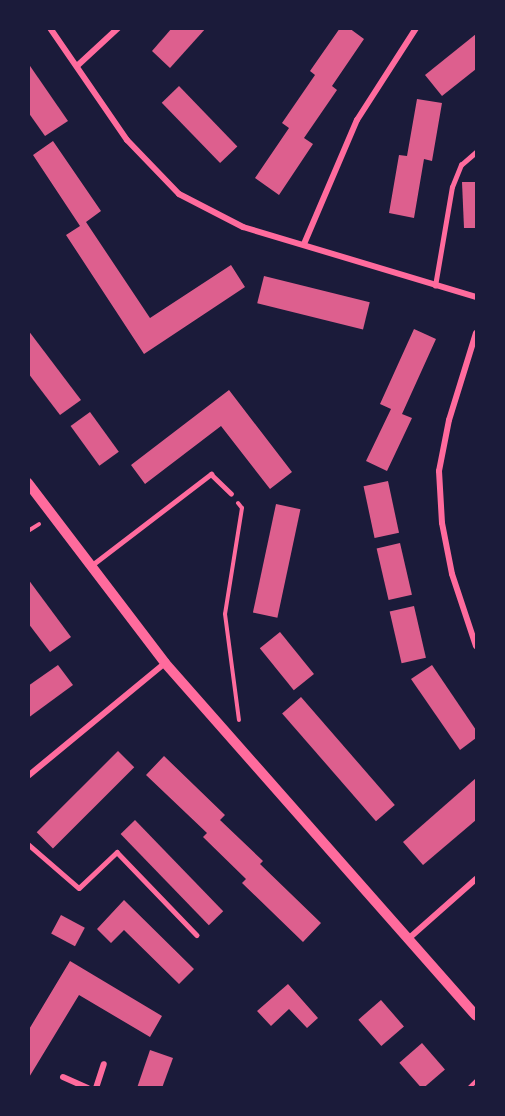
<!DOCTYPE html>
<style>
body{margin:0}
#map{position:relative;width:505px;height:1116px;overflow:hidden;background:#1b1b3a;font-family:Manrope,sans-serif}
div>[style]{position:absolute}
.building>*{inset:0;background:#dd5f8e;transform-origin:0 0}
.path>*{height:4px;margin:-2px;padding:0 2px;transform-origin:2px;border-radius:2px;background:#ff6b9d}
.service>*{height:4.5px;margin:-2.25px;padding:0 2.25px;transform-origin:2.25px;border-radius:2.25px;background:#ff6b9d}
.minor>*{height:6px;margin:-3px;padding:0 3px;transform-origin:3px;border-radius:3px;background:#ff6b9d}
.tertiary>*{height:10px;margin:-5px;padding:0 5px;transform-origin:5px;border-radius:5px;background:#ff6b9d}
span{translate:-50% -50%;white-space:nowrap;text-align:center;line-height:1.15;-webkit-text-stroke:6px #1b1b3a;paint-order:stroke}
.frame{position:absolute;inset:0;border:30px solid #1b1b3a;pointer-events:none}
</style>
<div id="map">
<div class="building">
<i style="clip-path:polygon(172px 28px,206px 28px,170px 68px,152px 51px)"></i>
<i style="clip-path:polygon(340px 28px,349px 28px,364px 39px,332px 86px,337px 90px,304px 138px,313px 144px,279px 195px,255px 178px,289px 128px,282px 123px,315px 75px,310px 71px)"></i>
<i style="clip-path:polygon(476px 34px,476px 69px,442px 96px,425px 75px)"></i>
<i style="clip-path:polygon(28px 63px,68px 121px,45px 136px,28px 112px)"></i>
<i style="left:179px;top:86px;width:84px;height:24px;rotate:46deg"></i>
<i style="clip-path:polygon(417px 99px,442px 103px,432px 161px,424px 159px,414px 218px,389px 213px,399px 155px,407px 156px)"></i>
<i style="clip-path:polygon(53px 141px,101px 211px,86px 222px,150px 318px,231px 265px,245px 287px,144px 354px,66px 235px,80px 226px,33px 155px)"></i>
<i style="clip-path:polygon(462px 182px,476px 182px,476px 228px,464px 228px)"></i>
<i style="left:264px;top:276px;width:109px;height:28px;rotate:14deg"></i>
<i style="clip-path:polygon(414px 329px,436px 339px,402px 414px,412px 418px,387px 471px,366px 461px,391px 409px,380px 404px)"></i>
<i style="clip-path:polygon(28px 330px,81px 400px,60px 415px,28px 373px)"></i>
<i style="clip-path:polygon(229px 390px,292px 472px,270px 489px,221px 426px,145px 484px,131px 465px)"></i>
<i style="left:90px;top:412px;width:49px;height:24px;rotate:54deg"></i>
<i style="left:388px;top:481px;width:53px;height:25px;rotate:78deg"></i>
<i style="left:276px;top:504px;width:25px;height:111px;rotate:12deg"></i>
<i style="left:400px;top:543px;width:53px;height:24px;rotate:77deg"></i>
<i style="clip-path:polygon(28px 579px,71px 637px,50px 652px,28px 623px)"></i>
<i style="left:414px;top:606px;width:53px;height:25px;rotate:77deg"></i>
<i style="left:280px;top:632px;width:54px;height:26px;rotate:51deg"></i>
<i style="clip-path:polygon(58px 665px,73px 685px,28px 718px,28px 686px)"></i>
<i style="clip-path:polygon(432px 665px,476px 730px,476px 738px,460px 750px,411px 679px)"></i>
<i style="left:301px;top:697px;width:143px;height:25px;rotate:49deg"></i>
<i style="left:118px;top:751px;width:23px;height:115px;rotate:45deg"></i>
<i style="clip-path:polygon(164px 756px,225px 815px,220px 820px,263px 861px,260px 864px,321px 923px,303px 942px,242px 883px,246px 879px,203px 837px,207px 833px,146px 775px)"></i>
<i style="clip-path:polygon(476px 778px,476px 820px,423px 865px,403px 842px)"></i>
<i style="left:135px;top:820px;width:127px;height:20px;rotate:46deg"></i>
<i style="clip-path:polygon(124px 900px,194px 969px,179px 984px,124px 930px,111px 943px,97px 929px)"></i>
<i style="left:61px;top:915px;width:27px;height:21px;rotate:28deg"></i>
<i style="clip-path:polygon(70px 961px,162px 1016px,150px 1037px,79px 995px,28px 1079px,28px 1031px)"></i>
<i style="clip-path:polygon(288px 984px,318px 1018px,307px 1028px,289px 1009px,271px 1026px,257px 1011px)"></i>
<i style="left:381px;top:1000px;width:35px;height:30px;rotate:49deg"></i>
<i style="left:422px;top:1043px;width:35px;height:30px;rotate:49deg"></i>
<i style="clip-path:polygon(150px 1050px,173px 1058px,162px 1088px,137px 1088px)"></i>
</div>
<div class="path">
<i style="left:238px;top:503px;width:6px;rotate:51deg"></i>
<i style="left:242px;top:508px;width:107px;rotate:99.1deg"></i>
<i style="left:225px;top:614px;width:107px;rotate:82.5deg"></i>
<i style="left:28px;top:531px;width:13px;rotate:-32deg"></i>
<i style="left:469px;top:1088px;width:10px;rotate:-45deg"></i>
</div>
<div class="service">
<i style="left:435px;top:286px;width:100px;rotate:-80.3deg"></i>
<i style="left:452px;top:187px;width:24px;rotate:-68deg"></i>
<i style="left:461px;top:165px;width:20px;rotate:-41deg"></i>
<i style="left:92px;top:565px;width:150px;rotate:-37.4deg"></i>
<i style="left:211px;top:474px;width:28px;rotate:44deg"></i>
<i style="left:28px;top:844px;width:67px;rotate:40.8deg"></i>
<i style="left:79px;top:888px;width:52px;rotate:-43.5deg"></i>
<i style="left:117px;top:852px;width:115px;rotate:46.1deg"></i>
</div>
<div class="minor">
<i style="left:50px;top:28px;width:136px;rotate:55.5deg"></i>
<i style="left:127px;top:140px;width:75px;rotate:46.1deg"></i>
<i style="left:179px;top:194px;width:72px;rotate:27.3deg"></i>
<i style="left:243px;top:227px;width:243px;rotate:16.7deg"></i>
<i style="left:77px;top:66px;width:56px;rotate:-42.8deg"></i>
<i style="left:304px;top:244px;width:135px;rotate:-66.9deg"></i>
<i style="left:357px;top:120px;width:109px;rotate:-57.3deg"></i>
<i style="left:476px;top:333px;width:91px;rotate:107.2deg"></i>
<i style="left:449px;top:420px;width:52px;rotate:101.1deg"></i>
<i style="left:439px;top:471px;width:52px;rotate:86.7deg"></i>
<i style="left:442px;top:523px;width:52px;rotate:78.9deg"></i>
<i style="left:452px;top:574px;width:76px;rotate:71.6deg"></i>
<i style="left:28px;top:776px;width:178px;rotate:-39.5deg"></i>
<i style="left:407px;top:940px;width:92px;rotate:-41.5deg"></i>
<i style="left:63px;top:1077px;width:27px;rotate:24deg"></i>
<i style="left:96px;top:1088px;width:25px;rotate:-72deg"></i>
</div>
<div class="tertiary">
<i style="left:28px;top:483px;width:226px;rotate:52.7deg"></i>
<i style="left:165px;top:663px;width:470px;rotate:48.6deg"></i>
</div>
<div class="frame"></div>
</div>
